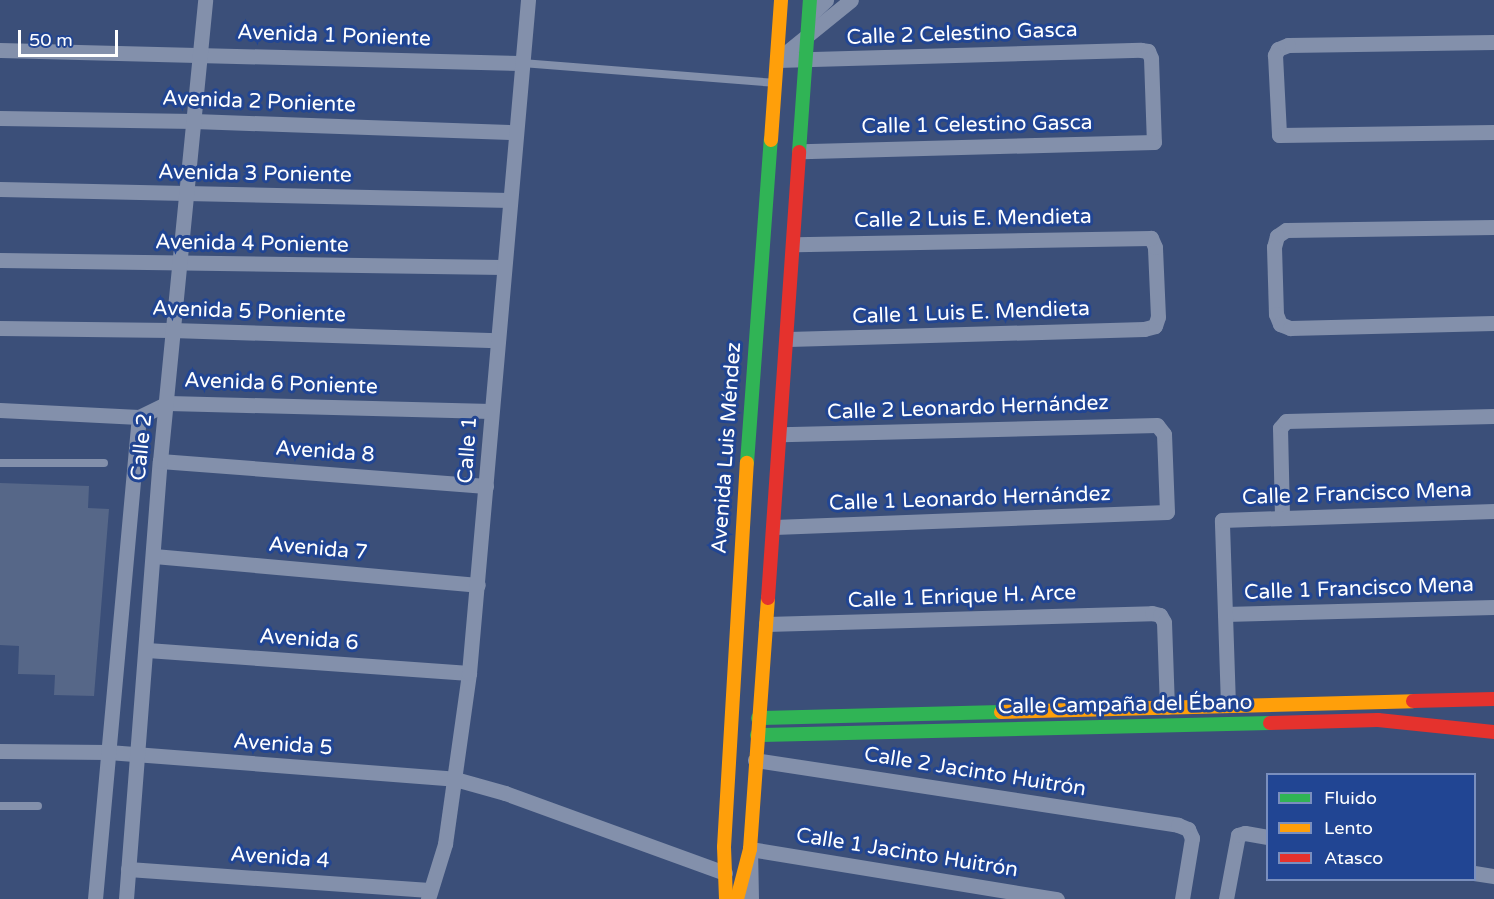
<!DOCTYPE html>
<meta charset="utf-8">
<style>
body{margin:0}
#map{position:relative;width:1494px;height:899px;overflow:hidden;background:#3b4f79;font-family:"Varela Round",sans-serif}
div>[style]{position:absolute}
.building>*{inset:0;background:#566788}
.lane>*{height:8px;margin:-4px;padding:0 4px;transform-origin:4px;border-radius:4px;background:#8390ab}
.street>*{height:15px;margin:-7.5px;padding:0 7.5px;transform-origin:7.5px;border-radius:7.5px;background:#8390ab}
.fast>*{height:14px;margin:-7px;padding:0 7px;transform-origin:7px;border-radius:7px;background:#30b455}
.slow>*{height:14px;margin:-7px;padding:0 7px;transform-origin:7px;border-radius:7px;background:#ff9f0a}
.jam>*{height:14px;margin:-7px;padding:0 7px;transform-origin:7px;border-radius:7px;background:#e5322d}
span{translate:-50% -50%;white-space:nowrap;text-align:center;line-height:1.15;-webkit-text-stroke:6px #214593;paint-order:stroke}
.street-label{font-size:21px;color:#fff}
.legend{position:absolute;left:1266px;top:773px;width:210px;height:108px;box-sizing:border-box;background:#214593;border:2px solid #7a8fbe;margin:0;padding:8px 10px;list-style:none;font-size:18px;color:#fff}
.legend li{display:flex;align-items:center;gap:12px;height:30px}
.legend b{width:30px;border:2px solid #7a8fbe}
.scale{position:absolute;left:18px;top:30px;width:100px;height:27px;box-sizing:border-box;border:3px solid #fff;border-top:0;padding-left:8px;font-size:18px;line-height:21px;white-space:nowrap;color:#fff;-webkit-text-stroke:4px #214593;paint-order:stroke}
</style>
<div id="map">
<div class="building">
<i style="clip-path:polygon(0 483px,89px 486px,88px 508px,109px 509px,94px 696px,54px 695px,55px 675px,18px 674px,19px 646px,0 645px)"></i>
</div>
<div class="lane">
<i style="left:522px;top:63px;width:253px;rotate:4.5deg"></i>
<i style="left:0;top:463px;width:104px"></i>
<i style="left:0;top:806px;width:38px"></i>
</div>
<div class="street">
<i style="left:810px;top:15px;width:22px;rotate:-43deg"></i>
<i style="left:1494px;top:42px;width:206px;rotate:179.2deg"></i>
<i style="left:1288px;top:45px;width:11px;rotate:158deg"></i>
<i style="left:1278px;top:49px;width:7px;rotate:117deg"></i>
<i style="left:1275px;top:55px;width:80px;rotate:87.1deg"></i>
<i style="left:1279px;top:135px;width:215px;rotate:-0.8deg"></i>
<i style="left:0;top:50px;width:522px;rotate:1.43deg"></i>
<i style="left:777px;top:60px;width:364px;rotate:-1.6deg"></i>
<i style="left:1141px;top:50px;width:7px;rotate:8deg"></i>
<i style="left:1148px;top:51px;width:8px;rotate:67deg"></i>
<i style="left:1151px;top:58px;width:84px;rotate:88deg"></i>
<i style="left:1154px;top:142px;width:353px;rotate:178.5deg"></i>
<i style="left:777px;top:60px;width:95px;rotate:-39deg"></i>
<i style="left:0;top:118px;width:194px;rotate:0.9deg"></i>
<i style="left:194px;top:121px;width:322px;rotate:2deg"></i>
<i style="left:0;top:189px;width:510px;rotate:1.24deg"></i>
<i style="left:1494px;top:227px;width:208px;rotate:179.2deg"></i>
<i style="left:1286px;top:230px;width:11px;rotate:146deg"></i>
<i style="left:1277px;top:236px;width:11px;rotate:105deg"></i>
<i style="left:1274px;top:247px;width:67px;rotate:88.3deg"></i>
<i style="left:1276px;top:314px;width:11px;rotate:68deg"></i>
<i style="left:1280px;top:324px;width:11px;rotate:22deg"></i>
<i style="left:1290px;top:328px;width:204px;rotate:-1.4deg"></i>
<i style="left:0;top:260px;width:503px;rotate:0.8deg"></i>
<i style="left:0;top:328px;width:172px;rotate:0.7deg"></i>
<i style="left:172px;top:330px;width:325px;rotate:1.8deg"></i>
<i style="left:788px;top:339px;width:356px;rotate:-1.6deg"></i>
<i style="left:1144px;top:329px;width:11px;rotate:-15deg"></i>
<i style="left:1155px;top:326px;width:9px;rotate:-72deg"></i>
<i style="left:1158px;top:317px;width:70px;rotate:-92.5deg"></i>
<i style="left:1155px;top:247px;width:10px;rotate:-114deg"></i>
<i style="left:1151px;top:238px;width:356px;rotate:179deg"></i>
<i style="left:0;top:410px;width:139px;rotate:2.9deg"></i>
<i style="left:139px;top:417px;width:32px;rotate:-26deg"></i>
<i style="left:168px;top:403px;width:323px;rotate:1.4deg"></i>
<i style="left:160px;top:461px;width:327px;rotate:4.4deg"></i>
<i style="left:1282px;top:516px;width:88px;rotate:-91.3deg"></i>
<i style="left:1280px;top:428px;width:9px;rotate:-49deg"></i>
<i style="left:1286px;top:421px;width:208px;rotate:-1.4deg"></i>
<i style="left:774px;top:527px;width:393px;rotate:-2.2deg"></i>
<i style="left:1167px;top:512px;width:78px;rotate:-92.2deg"></i>
<i style="left:1164px;top:434px;width:11px;rotate:-128deg"></i>
<i style="left:1157px;top:425px;width:376px;rotate:178.6deg"></i>
<i style="left:154px;top:556px;width:325px;rotate:5.1deg"></i>
<i style="left:1225px;top:614px;width:269px;rotate:-1.5deg"></i>
<i style="left:766px;top:624px;width:386px;rotate:-1.6deg"></i>
<i style="left:1152px;top:613px;width:8px;rotate:14deg"></i>
<i style="left:1160px;top:615px;width:8px;rotate:60deg"></i>
<i style="left:1164px;top:622px;width:85px;rotate:88deg"></i>
<i style="left:147px;top:650px;width:323px;rotate:4.1deg"></i>
<i style="left:1228px;top:705px;width:185px;rotate:-91.9deg"></i>
<i style="left:1222px;top:520px;width:272px;rotate:-1.9deg"></i>
<i style="left:0;top:751px;width:108px;rotate:0.5deg"></i>
<i style="left:108px;top:752px;width:348px;rotate:4.4deg"></i>
<i style="left:455px;top:779px;width:52px;rotate:15.6deg"></i>
<i style="left:505px;top:793px;width:234px;rotate:20deg"></i>
<i style="left:755px;top:760px;width:428px;rotate:8.7deg"></i>
<i style="left:1178px;top:825px;width:11px;rotate:22deg"></i>
<i style="left:1188px;top:829px;width:10px;rotate:66deg"></i>
<i style="left:1192px;top:838px;width:62px;rotate:99.3deg"></i>
<i style="left:128px;top:869px;width:302px;rotate:4deg"></i>
<i style="left:1474px;top:873px;width:20px;rotate:9deg"></i>
<i style="left:95px;top:899px;width:484px;rotate:-84.8deg"></i>
<i style="left:126px;top:899px;width:439px;rotate:-85.6deg"></i>
<i style="left:160px;top:461px;width:463px;rotate:-84.4deg"></i>
<i style="left:428px;top:899px;width:58px;rotate:-72.8deg"></i>
<i style="left:445px;top:844px;width:173px;rotate:-82deg"></i>
<i style="left:469px;top:673px;width:676px;rotate:-84.99deg"></i>
<i style="left:751px;top:899px;width:50px;rotate:-91.1deg"></i>
<i style="left:750px;top:849px;width:311px;rotate:9.3deg"></i>
<i style="left:1226px;top:899px;width:65px;rotate:-79.4deg"></i>
<i style="left:1238px;top:835px;width:7px;rotate:-16deg"></i>
<i style="left:1245px;top:833px;width:23px;rotate:10deg"></i>
</div>
<div class="fast">
<i style="left:799px;top:152px;width:152px;rotate:-85.9deg"></i>
<i style="left:747px;top:463px;width:324px;rotate:-85.8deg"></i>
<i style="left:758px;top:718px;width:243px;rotate:-1.4deg"></i>
<i style="left:757px;top:735px;width:513px;rotate:-1.34deg"></i>
</div>
<div class="slow">
<i style="left:771px;top:140px;width:140px;rotate:-85.9deg"></i>
<i style="left:1001px;top:712px;width:412px;rotate:-1.5deg"></i>
<i style="left:726px;top:899px;width:52px;rotate:-92.2deg"></i>
<i style="left:724px;top:847px;width:385px;rotate:-86.6deg"></i>
<i style="left:737px;top:899px;width:52px;rotate:-75.4deg"></i>
<i style="left:750px;top:849px;width:252px;rotate:-85.9deg"></i>
</div>
<div class="jam">
<i style="left:768px;top:598px;width:447px;rotate:-86deg"></i>
<i style="left:1413px;top:701px;width:81px;rotate:-1.4deg"></i>
<i style="left:1270px;top:723px;width:108px;rotate:-1.6deg"></i>
<i style="left:1378px;top:720px;width:117px;rotate:5.9deg"></i>
</div>
<div class="street-label">
<span style="left:962px;top:34px;rotate:-2deg">Calle 2 Celestino Gasca</span>
<span style="left:334px;top:36px;rotate:2deg">Avenida 1 Poniente</span>
<span style="left:259px;top:102px;rotate:2deg">Avenida 2 Poniente</span>
<span style="left:977px;top:125px;rotate:-1deg">Calle 1 Celestino Gasca</span>
<span style="left:255px;top:174px;rotate:1deg">Avenida 3 Poniente</span>
<span style="left:973px;top:219px;rotate:-1deg">Calle 2 Luis E. Mendieta</span>
<span style="left:252px;top:244px;rotate:1deg">Avenida 4 Poniente</span>
<span style="left:249px;top:312px;rotate:2deg">Avenida 5 Poniente</span>
<span style="left:971px;top:313px;rotate:-2deg">Calle 1 Luis E. Mendieta</span>
<span style="left:281px;top:384px;rotate:2deg">Avenida 6 Poniente</span>
<span style="left:968px;top:408px;rotate:-2deg">Calle 2 Leonardo Hernández</span>
<span style="left:142px;top:447px;rotate:-84deg">Calle 2</span>
<span style="left:727px;top:448px;rotate:-86deg">Avenida Luis Méndez</span>
<span style="left:468px;top:450px;rotate:-86deg">Calle 1</span>
<span style="left:325px;top:452px;rotate:4deg">Avenida 8</span>
<span style="left:1357px;top:494px;rotate:-2deg">Calle 2 Francisco Mena</span>
<span style="left:970px;top:499px;rotate:-2deg">Calle 1 Leonardo Hernández</span>
<span style="left:318px;top:549px;rotate:5deg">Avenida 7</span>
<span style="left:1359px;top:589px;rotate:-2deg">Calle 1 Francisco Mena</span>
<span style="left:962px;top:597px;rotate:-2deg">Calle 1 Enrique H. Arce</span>
<span style="left:309px;top:640px;rotate:4deg">Avenida 6</span>
<span style="left:1125px;top:705px;rotate:-1deg">Calle Campaña del Ébano</span>
<span style="left:283px;top:745px;rotate:4deg">Avenida 5</span>
<span style="left:975px;top:772px;rotate:9deg">Calle 2 Jacinto Huitrón</span>
<span style="left:907px;top:853px;rotate:9deg">Calle 1 Jacinto Huitrón</span>
<span style="left:280px;top:858px;rotate:4deg">Avenida 4</span>
</div>
<ul class="legend">
<li><b style="height:8px;background:#30b455"></b>Fluido</li>
<li><b style="height:8px;background:#ff9f0a"></b>Lento</li>
<li><b style="height:8px;background:#e5322d"></b>Atasco</li>
</ul>
<div class="scale">50 m</div>
</div>
